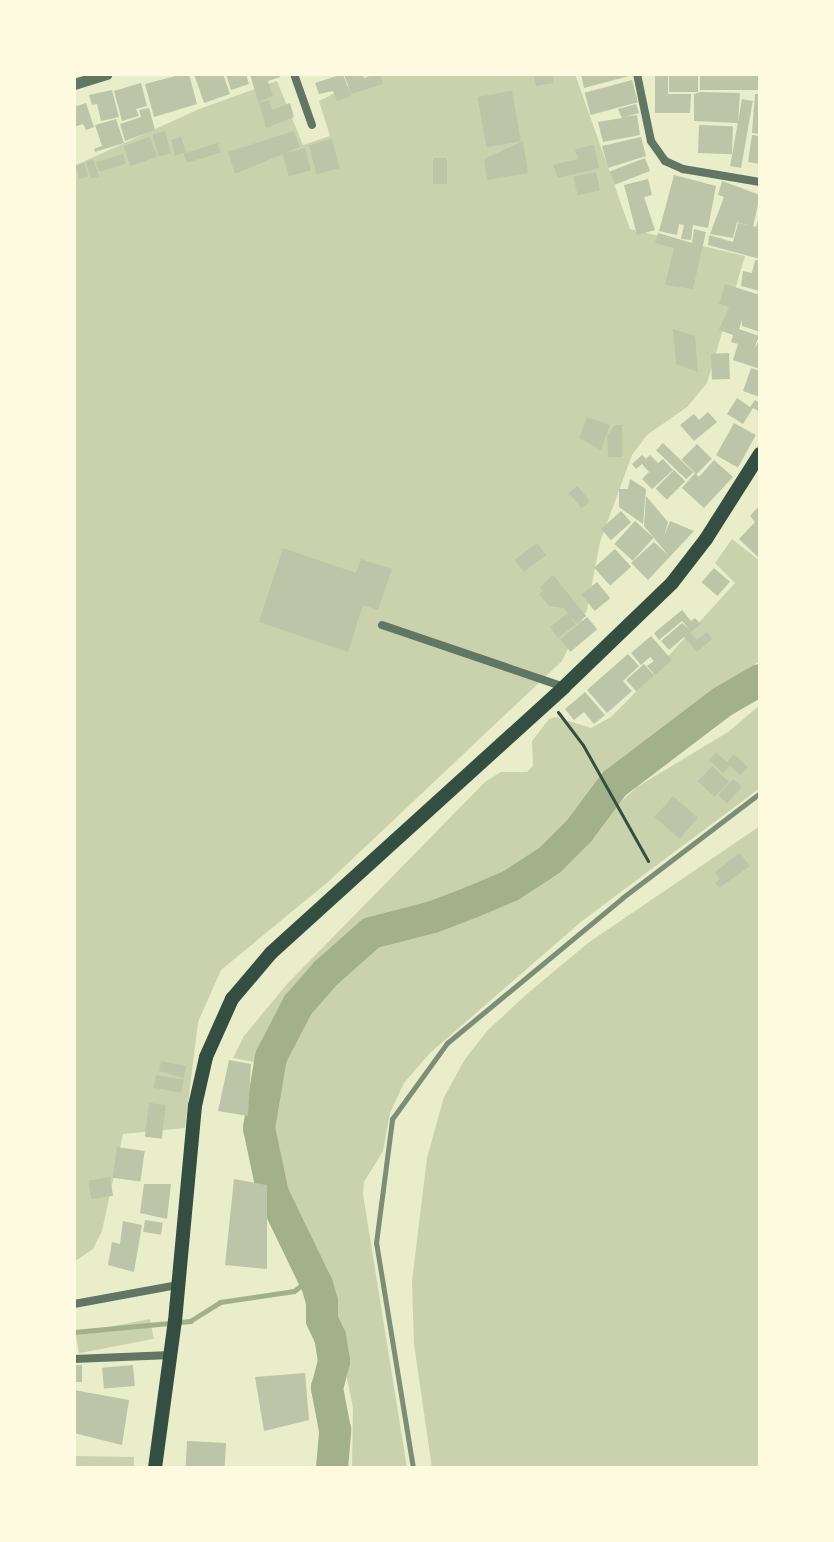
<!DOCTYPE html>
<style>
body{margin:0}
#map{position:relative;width:834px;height:1542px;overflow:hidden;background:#e9edc9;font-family:Arial,sans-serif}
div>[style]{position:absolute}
.green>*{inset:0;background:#cad2ad;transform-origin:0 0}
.stream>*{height:5px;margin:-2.5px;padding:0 2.5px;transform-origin:2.5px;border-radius:2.5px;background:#a3b18a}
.river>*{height:32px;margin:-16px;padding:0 16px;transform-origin:16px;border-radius:16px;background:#a3b18a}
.building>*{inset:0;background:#bcc5a7;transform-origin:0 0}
.path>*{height:3px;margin:-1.5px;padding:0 1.5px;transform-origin:1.5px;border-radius:1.5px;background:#344e41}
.minor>*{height:8px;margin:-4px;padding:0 4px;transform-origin:4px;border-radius:4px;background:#617663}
.tertiary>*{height:11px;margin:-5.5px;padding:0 5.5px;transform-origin:5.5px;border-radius:5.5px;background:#617663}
.primary>*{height:14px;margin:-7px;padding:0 7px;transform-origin:7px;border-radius:7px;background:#344e41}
.rail>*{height:5px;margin:-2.5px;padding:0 2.5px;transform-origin:2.5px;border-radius:2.5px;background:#7c8e77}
span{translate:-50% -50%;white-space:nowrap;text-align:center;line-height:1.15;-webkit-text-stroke:8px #fefae0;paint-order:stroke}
.frame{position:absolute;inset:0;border:76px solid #fefae0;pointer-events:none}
</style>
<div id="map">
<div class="green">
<i style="clip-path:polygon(372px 74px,575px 74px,630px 229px,745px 256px,707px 383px,687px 407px,647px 435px,632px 455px,600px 542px,587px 610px,562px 661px,328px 882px,221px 970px,198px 1022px,185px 1128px,123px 1134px,102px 1231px,93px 1249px,74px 1262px,74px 166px,197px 110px,277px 81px,303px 145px,330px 136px,319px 101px)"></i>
<i style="clip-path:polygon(732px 539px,760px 561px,760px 660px,716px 697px,609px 774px,546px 852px,535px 860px,458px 894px,399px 913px,342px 943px,300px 986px,280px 1014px,262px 1061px,251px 1113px,254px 1062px,233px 1058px,244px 1036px,288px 983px,485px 782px,501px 772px,527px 772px,533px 766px,532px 741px,549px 719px,556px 717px,591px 728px,611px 717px,631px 697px,735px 583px,715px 563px)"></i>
<i style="clip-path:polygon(760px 705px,760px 788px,582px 921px,430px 1053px,404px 1083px,390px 1113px,383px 1151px,364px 1182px,363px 1194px,407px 1468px,352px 1468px,353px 1408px,342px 1353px,273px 1145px,269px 1123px,269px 1104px,286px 1054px,313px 1006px,360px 951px,394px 936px,463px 920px,527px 892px,554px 871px,588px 832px,637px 787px,728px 732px)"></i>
<i style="clip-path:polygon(760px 826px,760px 1468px,432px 1468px,414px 1344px,412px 1281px,427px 1158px,444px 1097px,465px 1059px,488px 1030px,528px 993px,588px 943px)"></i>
<i style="left:150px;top:1319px;width:20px;height:76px;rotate:79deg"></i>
<i style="left:74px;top:1456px;width:60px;height:12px;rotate:1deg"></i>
</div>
<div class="stream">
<i style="left:74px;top:1332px;width:117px;rotate:-5.4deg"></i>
<i style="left:190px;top:1321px;width:36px;rotate:-32deg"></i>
<i style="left:220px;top:1302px;width:75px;rotate:-8.5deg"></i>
<i style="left:294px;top:1291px;width:23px;rotate:-38deg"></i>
</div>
<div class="river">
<i style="left:332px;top:1468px;width:38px;rotate:-85deg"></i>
<i style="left:335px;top:1430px;width:43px;rotate:-100.8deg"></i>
<i style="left:327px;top:1388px;width:28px;rotate:-75deg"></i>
<i style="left:334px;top:1361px;width:24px;rotate:-99deg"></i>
<i style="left:330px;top:1337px;width:19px;rotate:-115deg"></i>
<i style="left:322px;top:1320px;width:18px;rotate:-90deg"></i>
<i style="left:322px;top:1302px;width:18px;rotate:-106deg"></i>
<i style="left:317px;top:1285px;width:101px;rotate:-115.8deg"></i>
<i style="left:273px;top:1194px;width:67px;rotate:-102deg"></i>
<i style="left:259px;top:1128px;width:72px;rotate:-80.4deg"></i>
<i style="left:271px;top:1057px;width:59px;rotate:-62.6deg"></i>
<i style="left:298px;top:1005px;width:43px;rotate:-48.8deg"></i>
<i style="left:326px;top:973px;width:60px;rotate:-41.6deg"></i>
<i style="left:371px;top:933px;width:64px;rotate:-14.5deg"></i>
<i style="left:433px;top:917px;width:42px;rotate:-21deg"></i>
<i style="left:472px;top:902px;width:41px;rotate:-22.8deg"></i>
<i style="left:510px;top:886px;width:48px;rotate:-33deg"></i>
<i style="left:550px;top:860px;width:41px;rotate:-45deg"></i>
<i style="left:579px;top:831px;width:59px;rotate:-53.3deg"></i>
<i style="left:614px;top:784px;width:136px;rotate:-37.2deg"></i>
<i style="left:722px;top:702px;width:44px;rotate:-30.1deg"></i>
</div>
<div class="building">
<i style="clip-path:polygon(183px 74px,189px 74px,197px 104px,154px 117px,145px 84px)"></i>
<i style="clip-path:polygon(194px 74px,223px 74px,230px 94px,204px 103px)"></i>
<i style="clip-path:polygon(226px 74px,246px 74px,249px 84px,231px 90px)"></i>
<i style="clip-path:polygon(250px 74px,279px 74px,280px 77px,268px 81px,273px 96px,258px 102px)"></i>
<i style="clip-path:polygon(343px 74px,351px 96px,337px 101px,333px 91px,319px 94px,315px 83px)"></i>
<i style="clip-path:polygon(344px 74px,362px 74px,364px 78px,380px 74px,383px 84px,351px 94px)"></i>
<i style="clip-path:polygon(534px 74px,552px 74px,554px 83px,536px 86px)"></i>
<i style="clip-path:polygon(581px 74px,633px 74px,633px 75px,584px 88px)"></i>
<i style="clip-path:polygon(655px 74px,668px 74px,668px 94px,691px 94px,690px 113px,655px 113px)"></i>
<i style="left:669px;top:74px;width:29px;height:18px"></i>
<i style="left:700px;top:74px;width:60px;height:16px"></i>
<i style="left:632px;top:80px;width:23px;height:49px;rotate:75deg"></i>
<i style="clip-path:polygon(141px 83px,147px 106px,136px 109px,139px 116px,122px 121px,114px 91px)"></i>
<i style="clip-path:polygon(112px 90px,119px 117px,101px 121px,97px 104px,92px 105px,89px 95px)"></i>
<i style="left:512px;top:91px;width:51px;height:35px;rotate:80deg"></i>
<i style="clip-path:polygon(701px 92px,740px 93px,738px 123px,694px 121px,694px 94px)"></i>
<i style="clip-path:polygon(755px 94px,760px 94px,760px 134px,752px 133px)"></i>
<i style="left:742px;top:99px;width:11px;height:68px;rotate:10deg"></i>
<i style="clip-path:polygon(269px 100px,272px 110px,290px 103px,294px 117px,266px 128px,259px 103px)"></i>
<i style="clip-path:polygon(86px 103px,94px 127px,86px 130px,83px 124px,74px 127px,74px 107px)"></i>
<i style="clip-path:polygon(636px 104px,639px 113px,624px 117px,637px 115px,640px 135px,603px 142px,598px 122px,622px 118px,618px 109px)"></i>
<i style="clip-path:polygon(149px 108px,155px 130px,125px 141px,120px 124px,141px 117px,139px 110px)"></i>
<i style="clip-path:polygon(116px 119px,124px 143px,95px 152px,94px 149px,102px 146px,95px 125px)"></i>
<i style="left:699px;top:125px;width:34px;height:28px;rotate:2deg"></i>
<i style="left:165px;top:131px;width:23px;height:13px;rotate:75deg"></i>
<i style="clip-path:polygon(294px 131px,300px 147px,235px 174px,228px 152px)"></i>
<i style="clip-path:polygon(752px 135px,760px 136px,760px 164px,748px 162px)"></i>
<i style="left:150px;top:137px;width:21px;height:28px;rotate:71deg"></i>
<i style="clip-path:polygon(181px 137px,186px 152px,175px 156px,171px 140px)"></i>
<i style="clip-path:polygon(641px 137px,646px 156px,608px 168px,602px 146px)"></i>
<i style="left:332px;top:139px;width:30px;height:24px;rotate:75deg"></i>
<i style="clip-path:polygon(523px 141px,528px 173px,487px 180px,484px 159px)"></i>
<i style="left:218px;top:143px;width:10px;height:36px;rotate:73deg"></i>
<i style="clip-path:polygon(594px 145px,599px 168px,558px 178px,553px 165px,578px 159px,575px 149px)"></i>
<i style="left:305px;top:148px;width:23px;height:23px;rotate:75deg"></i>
<i style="left:123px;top:154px;width:10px;height:28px;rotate:73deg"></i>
<i style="left:433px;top:158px;width:14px;height:26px"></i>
<i style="left:645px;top:158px;width:14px;height:38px;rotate:69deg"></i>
<i style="clip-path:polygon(93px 159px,99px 176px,91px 179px,86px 162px)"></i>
<i style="left:84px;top:163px;width:14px;height:9px;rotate:73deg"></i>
<i style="left:596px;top:172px;width:19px;height:23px;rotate:78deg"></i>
<i style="clip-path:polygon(674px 175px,716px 186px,708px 228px,693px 225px,691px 240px,681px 239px,684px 225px,679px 224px,677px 235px,659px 231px)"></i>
<i style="clip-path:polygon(648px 179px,652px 195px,644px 197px,655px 230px,637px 235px,624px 185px)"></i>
<i style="clip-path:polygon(722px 181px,760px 195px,753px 227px,737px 222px,733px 238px,710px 234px,724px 197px,718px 195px)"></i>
<i style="clip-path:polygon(760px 214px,760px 259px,708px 245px,709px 235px,733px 242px,738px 223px,756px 227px)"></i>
<i style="clip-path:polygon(694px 229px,706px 232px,693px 289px,665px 285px,674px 248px,655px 243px,658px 233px,692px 243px)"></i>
<i style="clip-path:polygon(755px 260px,760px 261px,760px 291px,741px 286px,743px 271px,752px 273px)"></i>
<i style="clip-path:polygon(725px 284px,760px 295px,760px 332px,742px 326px,742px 320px,739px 329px,759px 336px,754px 349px,760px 339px,760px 369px,733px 360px,738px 344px,731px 342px,733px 335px,719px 330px,729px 307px,719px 304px)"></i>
<i style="clip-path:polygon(673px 329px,695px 336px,698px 372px,676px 364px)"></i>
<i style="left:729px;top:353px;width:26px;height:18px;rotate:88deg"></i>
<i style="clip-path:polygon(751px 368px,760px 371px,760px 397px,743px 391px)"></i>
<i style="clip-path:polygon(737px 398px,750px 407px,755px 400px,760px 403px,760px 412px,753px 408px,743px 424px,727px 414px)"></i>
<i style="clip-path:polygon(708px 412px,717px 422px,694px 441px,680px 425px,694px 414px,699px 420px)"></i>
<i style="clip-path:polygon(587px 417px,610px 425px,601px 450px,579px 438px)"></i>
<i style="left:734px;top:423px;width:25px;height:37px;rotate:29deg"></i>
<i style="clip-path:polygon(615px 425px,622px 425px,622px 457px,608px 457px,607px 436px)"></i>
<i style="left:663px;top:443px;width:42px;height:10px;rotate:44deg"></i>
<i style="left:697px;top:444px;width:21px;height:22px;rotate:45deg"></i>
<i style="clip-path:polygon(642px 455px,646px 459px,650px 455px,658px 463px,663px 459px,673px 470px,652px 489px,642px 479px,649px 472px,642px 464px,636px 469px,632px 464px)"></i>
<i style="clip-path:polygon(714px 460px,733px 477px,704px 508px,682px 488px,695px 473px,699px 477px)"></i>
<i style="left:674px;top:470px;width:16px;height:26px;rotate:45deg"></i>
<i style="clip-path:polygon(630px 479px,646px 489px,643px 524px,619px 507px,619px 489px,628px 489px)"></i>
<i style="left:577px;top:486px;width:20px;height:11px;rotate:49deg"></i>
<i style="clip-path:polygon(646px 496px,668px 522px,664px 537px,670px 521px,694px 531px,648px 580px,631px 563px,654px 542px,669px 556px,644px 526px)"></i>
<i style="clip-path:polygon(757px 508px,760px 511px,760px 559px,739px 539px,755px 522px,750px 516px)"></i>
<i style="left:621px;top:511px;width:15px;height:27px;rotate:48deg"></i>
<i style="left:635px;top:521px;width:25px;height:31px;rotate:42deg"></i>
<i style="left:537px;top:543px;width:15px;height:28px;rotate:53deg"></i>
<i style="clip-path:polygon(283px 548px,356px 573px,361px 559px,392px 569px,378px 610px,363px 605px,348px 652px,259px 622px)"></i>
<i style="left:615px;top:549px;width:24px;height:28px;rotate:48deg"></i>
<i style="left:714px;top:568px;width:21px;height:19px;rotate:41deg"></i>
<i style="clip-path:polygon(553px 575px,586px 616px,577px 623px,570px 617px,576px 624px,558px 638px,550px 627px,568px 613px,564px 608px,549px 606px,539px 594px,543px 591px,540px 587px)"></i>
<i style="left:597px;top:582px;width:21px;height:20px;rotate:51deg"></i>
<i style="clip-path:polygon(682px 610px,691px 621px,695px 618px,701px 624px,690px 633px,697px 640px,707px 632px,712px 639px,697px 652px,684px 637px,669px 650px,661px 641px,682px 623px,689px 629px,682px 621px,659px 640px,654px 633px)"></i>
<i style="left:587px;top:617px;width:16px;height:35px;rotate:50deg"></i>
<i style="clip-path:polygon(651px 636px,672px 660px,655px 675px,647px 666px,654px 661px,650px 657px,641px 665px,631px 653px)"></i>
<i style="clip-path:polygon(628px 654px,639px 666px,623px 681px,632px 691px,607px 713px,587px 690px)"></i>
<i style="left:644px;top:664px;width:15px;height:24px;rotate:48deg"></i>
<i style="clip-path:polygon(585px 692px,605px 715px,594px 724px,584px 712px,574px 720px,565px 709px)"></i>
<i style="clip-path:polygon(716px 752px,727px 762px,734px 754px,748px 767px,740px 775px,730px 766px,723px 773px,709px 760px)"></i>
<i style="left:712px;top:766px;width:23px;height:21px;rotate:43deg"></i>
<i style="left:733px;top:779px;width:12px;height:22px;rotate:42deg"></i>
<i style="left:673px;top:796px;width:33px;height:28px;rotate:41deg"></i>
<i style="clip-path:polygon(740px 853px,750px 866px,719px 888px,715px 883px,720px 879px,715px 872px)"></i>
<i style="clip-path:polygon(229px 1060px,251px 1064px,248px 1116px,218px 1111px)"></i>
<i style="clip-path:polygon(161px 1061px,186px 1066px,184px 1078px,159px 1071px)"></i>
<i style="left:156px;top:1075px;width:28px;height:13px;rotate:10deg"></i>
<i style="left:149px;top:1103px;width:17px;height:34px;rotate:7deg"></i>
<i style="left:117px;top:1147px;width:28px;height:31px;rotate:8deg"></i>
<i style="left:110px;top:1177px;width:19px;height:22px;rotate:81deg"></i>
<i style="clip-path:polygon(234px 1179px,267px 1185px,267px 1269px,225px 1265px)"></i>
<i style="clip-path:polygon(144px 1184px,171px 1184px,167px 1219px,140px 1213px)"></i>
<i style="left:145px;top:1220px;width:18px;height:12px;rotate:9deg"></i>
<i style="clip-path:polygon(123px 1221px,142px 1225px,134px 1272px,108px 1265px,112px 1242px,120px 1244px)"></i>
<i style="left:82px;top:1365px;width:17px;height:8px;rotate:90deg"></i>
<i style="left:133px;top:1365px;width:21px;height:31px;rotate:85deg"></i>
<i style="clip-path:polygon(305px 1373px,309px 1420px,264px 1431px,255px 1377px)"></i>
<i style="clip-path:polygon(74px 1390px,129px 1400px,122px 1445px,74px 1433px)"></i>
<i style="left:187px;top:1441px;width:39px;height:25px;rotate:3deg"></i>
</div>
<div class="path">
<i style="left:558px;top:712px;width:41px;rotate:52.9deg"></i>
<i style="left:583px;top:745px;width:133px;rotate:60.7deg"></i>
</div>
<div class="minor">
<i style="left:294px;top:74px;width:54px;rotate:70.6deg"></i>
<i style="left:637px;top:74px;width:68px;rotate:78.2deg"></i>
<i style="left:651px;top:141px;width:24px;rotate:55deg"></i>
<i style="left:665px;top:161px;width:20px;rotate:24deg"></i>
<i style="left:683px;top:169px;width:78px;rotate:9.6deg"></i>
<i style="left:382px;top:625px;width:192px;rotate:18.8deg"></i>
<i style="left:74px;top:1304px;width:106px;rotate:-10.4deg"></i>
<i style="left:74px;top:1359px;width:97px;rotate:-2.4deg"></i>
</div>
<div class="tertiary">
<i style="left:74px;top:84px;width:34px;rotate:-17deg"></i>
</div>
<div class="primary">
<i style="left:155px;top:1468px;width:148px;rotate:-82.3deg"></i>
<i style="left:175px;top:1321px;width:216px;rotate:-84.7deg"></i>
<i style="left:195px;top:1106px;width:50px;rotate:-77.3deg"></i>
<i style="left:206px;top:1057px;width:64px;rotate:-65.9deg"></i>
<i style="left:232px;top:999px;width:60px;rotate:-49.7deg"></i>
<i style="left:271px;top:953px;width:396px;rotate:-42.2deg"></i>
<i style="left:564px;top:687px;width:150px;rotate:-43.9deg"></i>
<i style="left:672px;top:583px;width:56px;rotate:-52.3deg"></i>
<i style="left:706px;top:539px;width:101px;rotate:-57.6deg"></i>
</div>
<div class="rail">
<i style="left:413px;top:1468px;width:228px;rotate:-99.3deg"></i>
<i style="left:376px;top:1243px;width:125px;rotate:-82.6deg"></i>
<i style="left:392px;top:1119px;width:94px;rotate:-54.1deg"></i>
<i style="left:447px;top:1043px;width:227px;rotate:-39.6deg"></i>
<i style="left:622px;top:898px;width:173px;rotate:-37.3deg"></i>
</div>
<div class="frame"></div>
</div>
